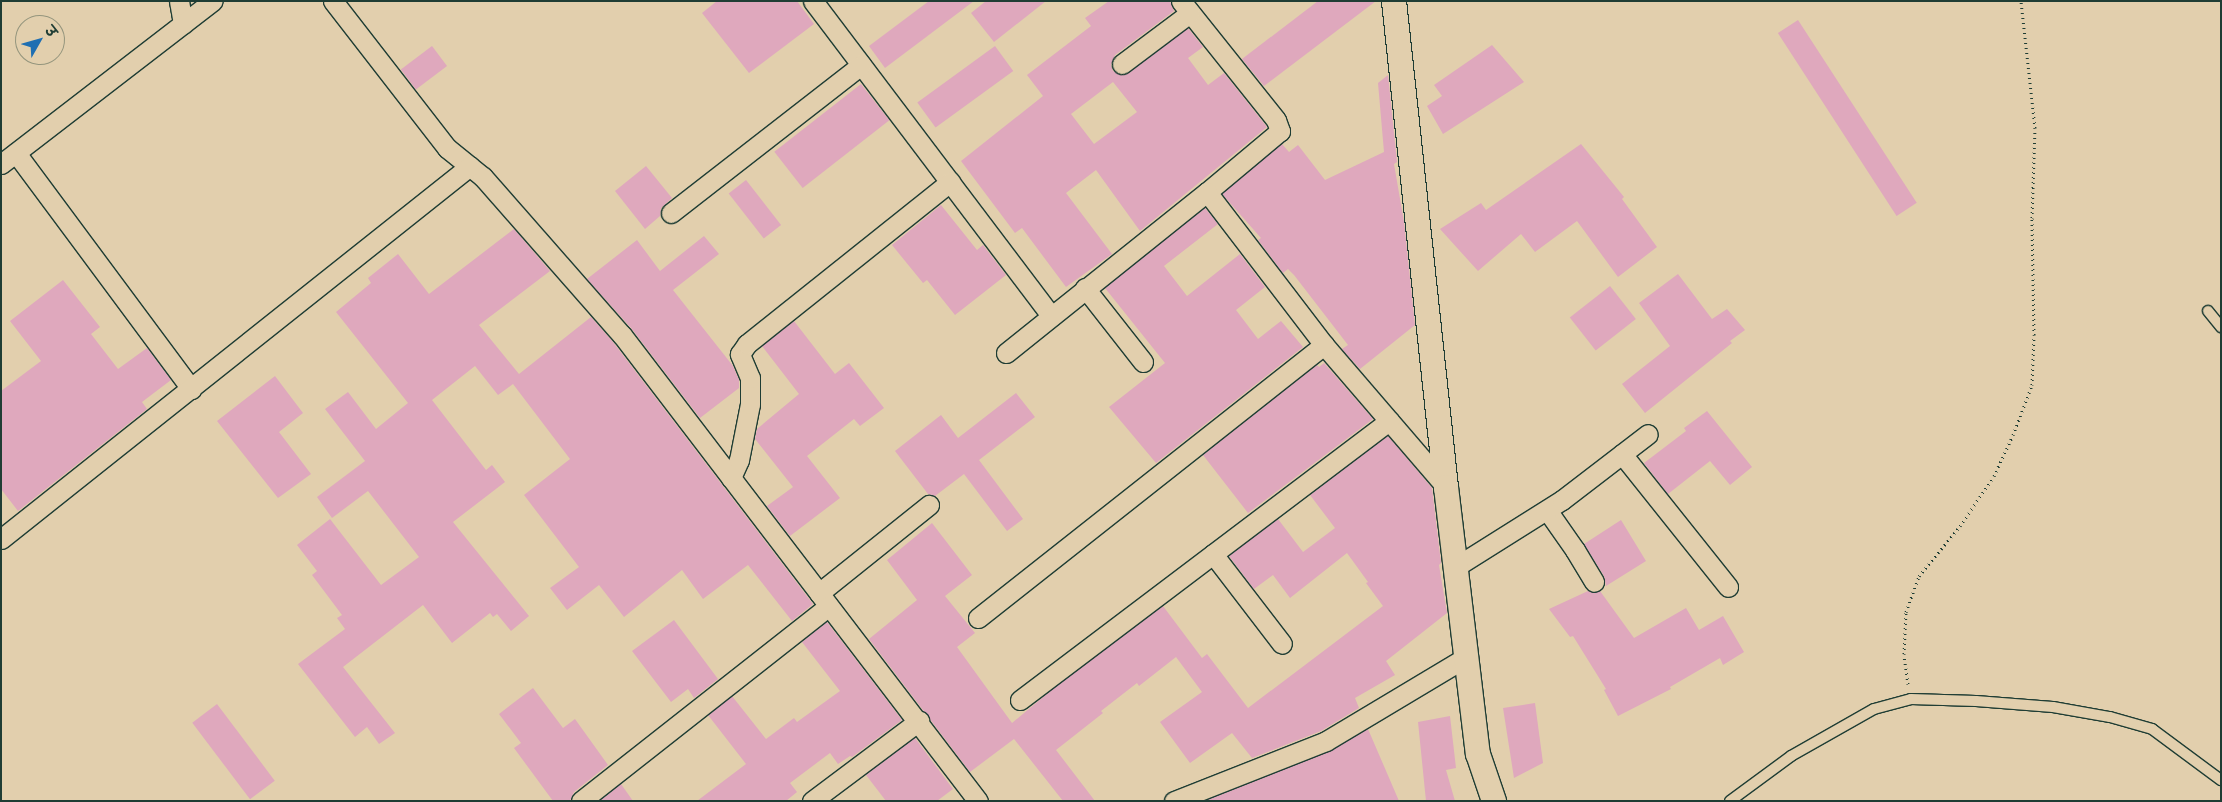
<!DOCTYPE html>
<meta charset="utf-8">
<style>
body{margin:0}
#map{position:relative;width:2222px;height:802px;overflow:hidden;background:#e2cfad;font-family:"Shantell Sans","Playpen Sans Deva",sans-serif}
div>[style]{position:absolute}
.building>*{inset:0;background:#dfa8bd;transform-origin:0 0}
.path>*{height:3px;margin-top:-1.5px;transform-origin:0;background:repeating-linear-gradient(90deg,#1f3d34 0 1px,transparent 0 5px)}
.roads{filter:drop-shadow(1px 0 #1f3d34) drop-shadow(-1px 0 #1f3d34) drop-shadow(0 1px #1f3d34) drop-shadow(0 -1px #1f3d34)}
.service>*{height:10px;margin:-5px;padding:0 5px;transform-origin:5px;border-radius:5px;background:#e2cfad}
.minor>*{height:19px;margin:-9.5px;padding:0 9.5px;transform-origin:9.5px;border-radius:9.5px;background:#e2cfad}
.tertiary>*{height:24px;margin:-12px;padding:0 12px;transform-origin:12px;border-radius:12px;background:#e2cfad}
span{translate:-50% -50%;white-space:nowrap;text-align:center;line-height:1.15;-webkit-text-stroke:4px #e2cfad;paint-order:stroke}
.frame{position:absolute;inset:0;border:2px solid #1f3d34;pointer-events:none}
.north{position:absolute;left:15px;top:15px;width:50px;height:50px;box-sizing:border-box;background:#e2cfad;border:1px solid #94957d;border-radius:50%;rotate:52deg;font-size:14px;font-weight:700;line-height:20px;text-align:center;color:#1f3d34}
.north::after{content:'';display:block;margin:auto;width:18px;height:22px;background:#1f6fb2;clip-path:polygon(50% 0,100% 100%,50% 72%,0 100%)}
</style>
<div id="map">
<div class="building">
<i style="clip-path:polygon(717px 1px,797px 1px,814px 24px,749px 73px,702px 13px)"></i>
<i style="clip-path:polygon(929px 1px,974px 1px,885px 68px,869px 46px)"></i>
<i style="clip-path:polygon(986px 1px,1046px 1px,994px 42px,971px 13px)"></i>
<i style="clip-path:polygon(evenodd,1109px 1px,1170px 1px,1174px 11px,1115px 55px,1111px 65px,1113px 71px,1123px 75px,1129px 73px,1188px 28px,1203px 47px,1188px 58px,1208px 85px,1224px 73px,1267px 127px,1140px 231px,1096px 170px,1066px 193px,1112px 254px,1066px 287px,1022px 228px,1015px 233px,961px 161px,1043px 96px,1027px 75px,1091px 26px,1085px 18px,1109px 1px,1113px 82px,1137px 112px,1094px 144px,1071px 114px,1113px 82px)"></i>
<i style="clip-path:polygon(1318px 1px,1376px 1px,1264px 86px,1242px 59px)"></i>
<i style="left:1798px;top:20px;width:218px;height:24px;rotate:57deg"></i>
<i style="clip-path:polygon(1492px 45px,1524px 82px,1443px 134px,1427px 106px,1442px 96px,1434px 85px)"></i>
<i style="left:432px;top:46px;width:25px;height:39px;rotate:53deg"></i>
<i style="left:995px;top:46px;width:31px;height:96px;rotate:54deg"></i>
<i style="clip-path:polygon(1388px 75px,1397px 162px,1394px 164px,1404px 222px,1415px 325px,1360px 369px,1342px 349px,1348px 345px,1294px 275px,1288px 269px,1283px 273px,1258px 240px,1261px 238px,1222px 194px,1282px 144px,1289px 152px,1298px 145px,1325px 180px,1384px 152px,1378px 83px)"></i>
<i style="left:861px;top:84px;width:46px;height:110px;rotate:52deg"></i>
<i style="clip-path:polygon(1581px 144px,1624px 197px,1622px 199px,1657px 247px,1618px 277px,1577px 221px,1535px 252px,1521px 234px,1478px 271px,1440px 229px,1481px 203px,1486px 210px)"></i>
<i style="clip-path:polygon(646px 166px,672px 198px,661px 208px,660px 216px,645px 229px,615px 191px)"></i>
<i style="left:746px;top:180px;width:57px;height:22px;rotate:52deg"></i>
<i style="clip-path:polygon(941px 205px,977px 250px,983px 245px,1006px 275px,955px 315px,927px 280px,923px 283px,892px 245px)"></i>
<i style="clip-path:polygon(1205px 208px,1218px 224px,1164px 266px,1187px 296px,1240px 254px,1265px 287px,1236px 310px,1258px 339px,1281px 321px,1303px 347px,1156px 463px,1109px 407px,1165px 363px,1105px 288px)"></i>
<i style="clip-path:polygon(514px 229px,550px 271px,479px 325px,519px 374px,591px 317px,613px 342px,813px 604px,792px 621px,748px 565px,703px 599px,682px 570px,624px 617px,599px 585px,567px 610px,550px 588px,579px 567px,524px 495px,570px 459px,513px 384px,498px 395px,475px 366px,432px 400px,486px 470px,492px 465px,505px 482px,453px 522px,529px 616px,511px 631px,497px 614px,493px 617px,490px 613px,452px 643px,423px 605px,343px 667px,395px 733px,379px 744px,367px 727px,355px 737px,298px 664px,345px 629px,337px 618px,342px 615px,312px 575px,317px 571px,297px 545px,330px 519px,381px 585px,419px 557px,368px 491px,332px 518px,317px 497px,365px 461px,325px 409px,348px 392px,376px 429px,408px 403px,336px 312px,371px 283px,368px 278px,398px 254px,429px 294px)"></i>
<i style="clip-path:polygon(704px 236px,719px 254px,673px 290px,733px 366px,739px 380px,739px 388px,700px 418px,631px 328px,587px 279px,637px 240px,660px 271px)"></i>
<i style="clip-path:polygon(1678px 274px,1712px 319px,1727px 309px,1745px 330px,1730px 341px,1732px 343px,1645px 413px,1622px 384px,1670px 346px,1639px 303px)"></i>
<i style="clip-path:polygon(63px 280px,100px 327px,91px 334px,118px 369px,147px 348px,171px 380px,142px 402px,147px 409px,18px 511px,1px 489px,1px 391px,41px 361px,10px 321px)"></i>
<i style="left:1610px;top:286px;width:42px;height:51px;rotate:52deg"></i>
<i style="clip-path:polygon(794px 321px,835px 374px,849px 363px,884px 408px,860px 426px,854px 419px,807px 456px,840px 498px,790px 536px,767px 506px,793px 487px,755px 439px,757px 429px,799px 394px,762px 346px)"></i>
<i style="clip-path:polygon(1324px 363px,1373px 419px,1248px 513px,1203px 455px,1317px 365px,1319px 367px)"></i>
<i style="clip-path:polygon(275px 376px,303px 413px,279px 432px,311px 474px,278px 498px,217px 421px)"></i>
<i style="clip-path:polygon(1016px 393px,1035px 417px,979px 460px,1023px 519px,1007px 531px,964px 474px,935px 496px,928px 494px,895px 451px,941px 415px,958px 438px)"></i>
<i style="clip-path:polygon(1707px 411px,1752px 467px,1730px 485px,1710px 461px,1668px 494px,1644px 463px,1686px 431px,1684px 428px)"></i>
<i style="clip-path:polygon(1388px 436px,1432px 488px,1441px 563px,1439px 565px,1447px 613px,1386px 661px,1395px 675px,1355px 698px,1359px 708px,1321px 731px,1252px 758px,1232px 733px,1190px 763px,1160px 722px,1202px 692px,1176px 657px,1139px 686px,1137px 683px,1101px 711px,1103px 713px,1056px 750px,1095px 801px,1063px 801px,1014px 739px,970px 772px,869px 639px,917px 600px,887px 560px,932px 523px,972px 575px,945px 596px,975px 633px,957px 647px,1012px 723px,1054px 688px,1163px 606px,1202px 658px,1207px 654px,1248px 708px,1383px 606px,1366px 583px,1368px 582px,1347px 553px,1290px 598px,1273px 575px,1254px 589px,1229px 556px,1278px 519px,1303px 552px,1335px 528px,1310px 495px)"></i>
<i style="clip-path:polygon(1621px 520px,1646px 561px,1606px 586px,1604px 576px,1584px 544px)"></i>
<i style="clip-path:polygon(1588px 591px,1594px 593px,1600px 591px,1634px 638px,1686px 608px,1699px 630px,1723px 616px,1744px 652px,1723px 665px,1720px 658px,1670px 687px,1671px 689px,1618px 716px,1604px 690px,1606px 689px,1573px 636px,1570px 637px,1549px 609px)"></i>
<i style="clip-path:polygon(674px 620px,718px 679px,694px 698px,688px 689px,671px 702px,632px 651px)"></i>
<i style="clip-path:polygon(827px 622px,902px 720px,852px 757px,850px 756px,838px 764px,830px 753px,790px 783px,797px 792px,786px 801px,697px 801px,746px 764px,708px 715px,732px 696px,766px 739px,794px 718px,797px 722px,840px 691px,802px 642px)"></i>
<i style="clip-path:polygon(533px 688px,563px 728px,575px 719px,608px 765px,574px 792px,570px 801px,553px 801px,514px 748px,521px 743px,499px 714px)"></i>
<i style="clip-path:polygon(1535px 703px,1543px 763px,1514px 778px,1503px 708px)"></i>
<i style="left:217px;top:704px;width:96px;height:31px;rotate:53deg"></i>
<i style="clip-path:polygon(1450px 716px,1456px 768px,1446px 770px,1455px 801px,1426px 801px,1418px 722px)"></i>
<i style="clip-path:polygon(1368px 729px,1399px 801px,1205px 801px,1330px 751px)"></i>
<i style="clip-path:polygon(915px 738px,953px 789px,937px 801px,886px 801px,866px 775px)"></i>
<i style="clip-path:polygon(621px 784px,633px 801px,600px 801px)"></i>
</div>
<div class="path">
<i style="left:1908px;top:684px;width:30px;rotate:-98deg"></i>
<i style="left:1904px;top:654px;width:42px;rotate:-87.3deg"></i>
<i style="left:1906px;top:612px;width:38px;rotate:-70deg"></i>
<i style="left:1919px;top:576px;width:65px;rotate:-50.6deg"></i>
<i style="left:1960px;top:526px;width:60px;rotate:-55.8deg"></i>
<i style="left:1994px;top:476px;width:45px;rotate:-65.1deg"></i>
<i style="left:2013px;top:435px;width:53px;rotate:-69.2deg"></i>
<i style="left:2032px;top:385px;width:50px;rotate:-87.7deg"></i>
<i style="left:2034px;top:335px;width:117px;rotate:-91deg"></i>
<i style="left:2032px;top:218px;width:90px;rotate:-88.1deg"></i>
<i style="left:2035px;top:128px;width:128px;rotate:-96.3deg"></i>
</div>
<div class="roads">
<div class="service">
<i style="left:2208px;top:311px;width:21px;rotate:51deg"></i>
<i style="left:1730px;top:801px;width:76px;rotate:-36.4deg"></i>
<i style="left:1791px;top:756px;width:95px;rotate:-29.5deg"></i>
<i style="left:1874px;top:709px;width:38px;rotate:-15deg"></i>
<i style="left:1911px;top:699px;width:65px;rotate:1.8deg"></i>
<i style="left:1976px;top:701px;width:77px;rotate:4.5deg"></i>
<i style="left:2053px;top:707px;width:58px;rotate:10deg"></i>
<i style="left:2110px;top:717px;width:44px;rotate:15.9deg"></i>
<i style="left:2152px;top:729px;width:86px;rotate:36.5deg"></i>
</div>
<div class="minor">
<i style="left:179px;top:1px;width:23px;rotate:80deg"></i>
<i style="left:333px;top:1px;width:186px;rotate:52.2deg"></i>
<i style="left:447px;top:148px;width:46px;rotate:38.9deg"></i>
<i style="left:483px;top:177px;width:210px;rotate:48.7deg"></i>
<i style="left:622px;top:335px;width:586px;rotate:52.62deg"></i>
<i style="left:813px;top:1px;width:395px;rotate:52.9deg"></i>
<i style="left:1181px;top:1px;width:152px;rotate:51.4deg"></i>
<i style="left:1276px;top:120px;width:12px;rotate:70deg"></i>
<i style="left:1280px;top:131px;width:95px;rotate:140.1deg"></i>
<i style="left:1207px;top:192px;width:193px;rotate:52.6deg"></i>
<i style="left:1324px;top:345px;width:187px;rotate:49.3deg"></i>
<i style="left:1122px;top:64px;width:85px;rotate:-36.9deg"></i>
<i style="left:16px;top:153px;width:294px;rotate:53.4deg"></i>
<i style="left:1px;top:164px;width:267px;rotate:-37.6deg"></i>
<i style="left:671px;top:213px;width:241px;rotate:-37.9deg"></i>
<i style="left:1085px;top:288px;width:94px;rotate:51.9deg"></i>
<i style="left:1006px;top:353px;width:258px;rotate:-38.7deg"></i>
<i style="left:1622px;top:454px;width:170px;rotate:51.4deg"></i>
<i style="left:731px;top:478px;width:20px;rotate:-66deg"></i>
<i style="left:739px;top:460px;width:57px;rotate:-78.9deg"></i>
<i style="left:750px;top:404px;width:26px;rotate:-90deg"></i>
<i style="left:750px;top:378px;width:26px;rotate:-113deg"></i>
<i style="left:740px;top:354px;width:12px;rotate:-55deg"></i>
<i style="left:747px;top:344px;width:260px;rotate:-38.6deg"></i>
<i style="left:1547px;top:510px;width:49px;rotate:55deg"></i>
<i style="left:1575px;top:550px;width:37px;rotate:59deg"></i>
<i style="left:1px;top:539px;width:599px;rotate:-38.5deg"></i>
<i style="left:1213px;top:554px;width:113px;rotate:52.5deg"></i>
<i style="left:1457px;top:566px;width:124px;rotate:-32.2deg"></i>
<i style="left:1562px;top:500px;width:108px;rotate:-37.5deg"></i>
<i style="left:819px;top:593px;width:141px;rotate:-38.7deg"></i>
<i style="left:978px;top:618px;width:441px;rotate:-38.3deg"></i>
<i style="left:1020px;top:700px;width:463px;rotate:-37.1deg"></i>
<i style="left:581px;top:801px;width:315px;rotate:-38.2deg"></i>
<i style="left:812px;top:801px;width:134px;rotate:-36.8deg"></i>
<i style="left:1174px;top:801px;width:163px;rotate:-21.5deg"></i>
<i style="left:1326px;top:741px;width:165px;rotate:-30.9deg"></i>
</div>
<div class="tertiary">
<i style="left:1394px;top:1px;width:489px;rotate:83.9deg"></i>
<i style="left:1446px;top:487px;width:269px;rotate:83.2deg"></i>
<i style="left:1478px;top:754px;width:50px;rotate:71.2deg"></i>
</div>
</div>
<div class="frame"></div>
<div class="north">उ</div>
</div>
